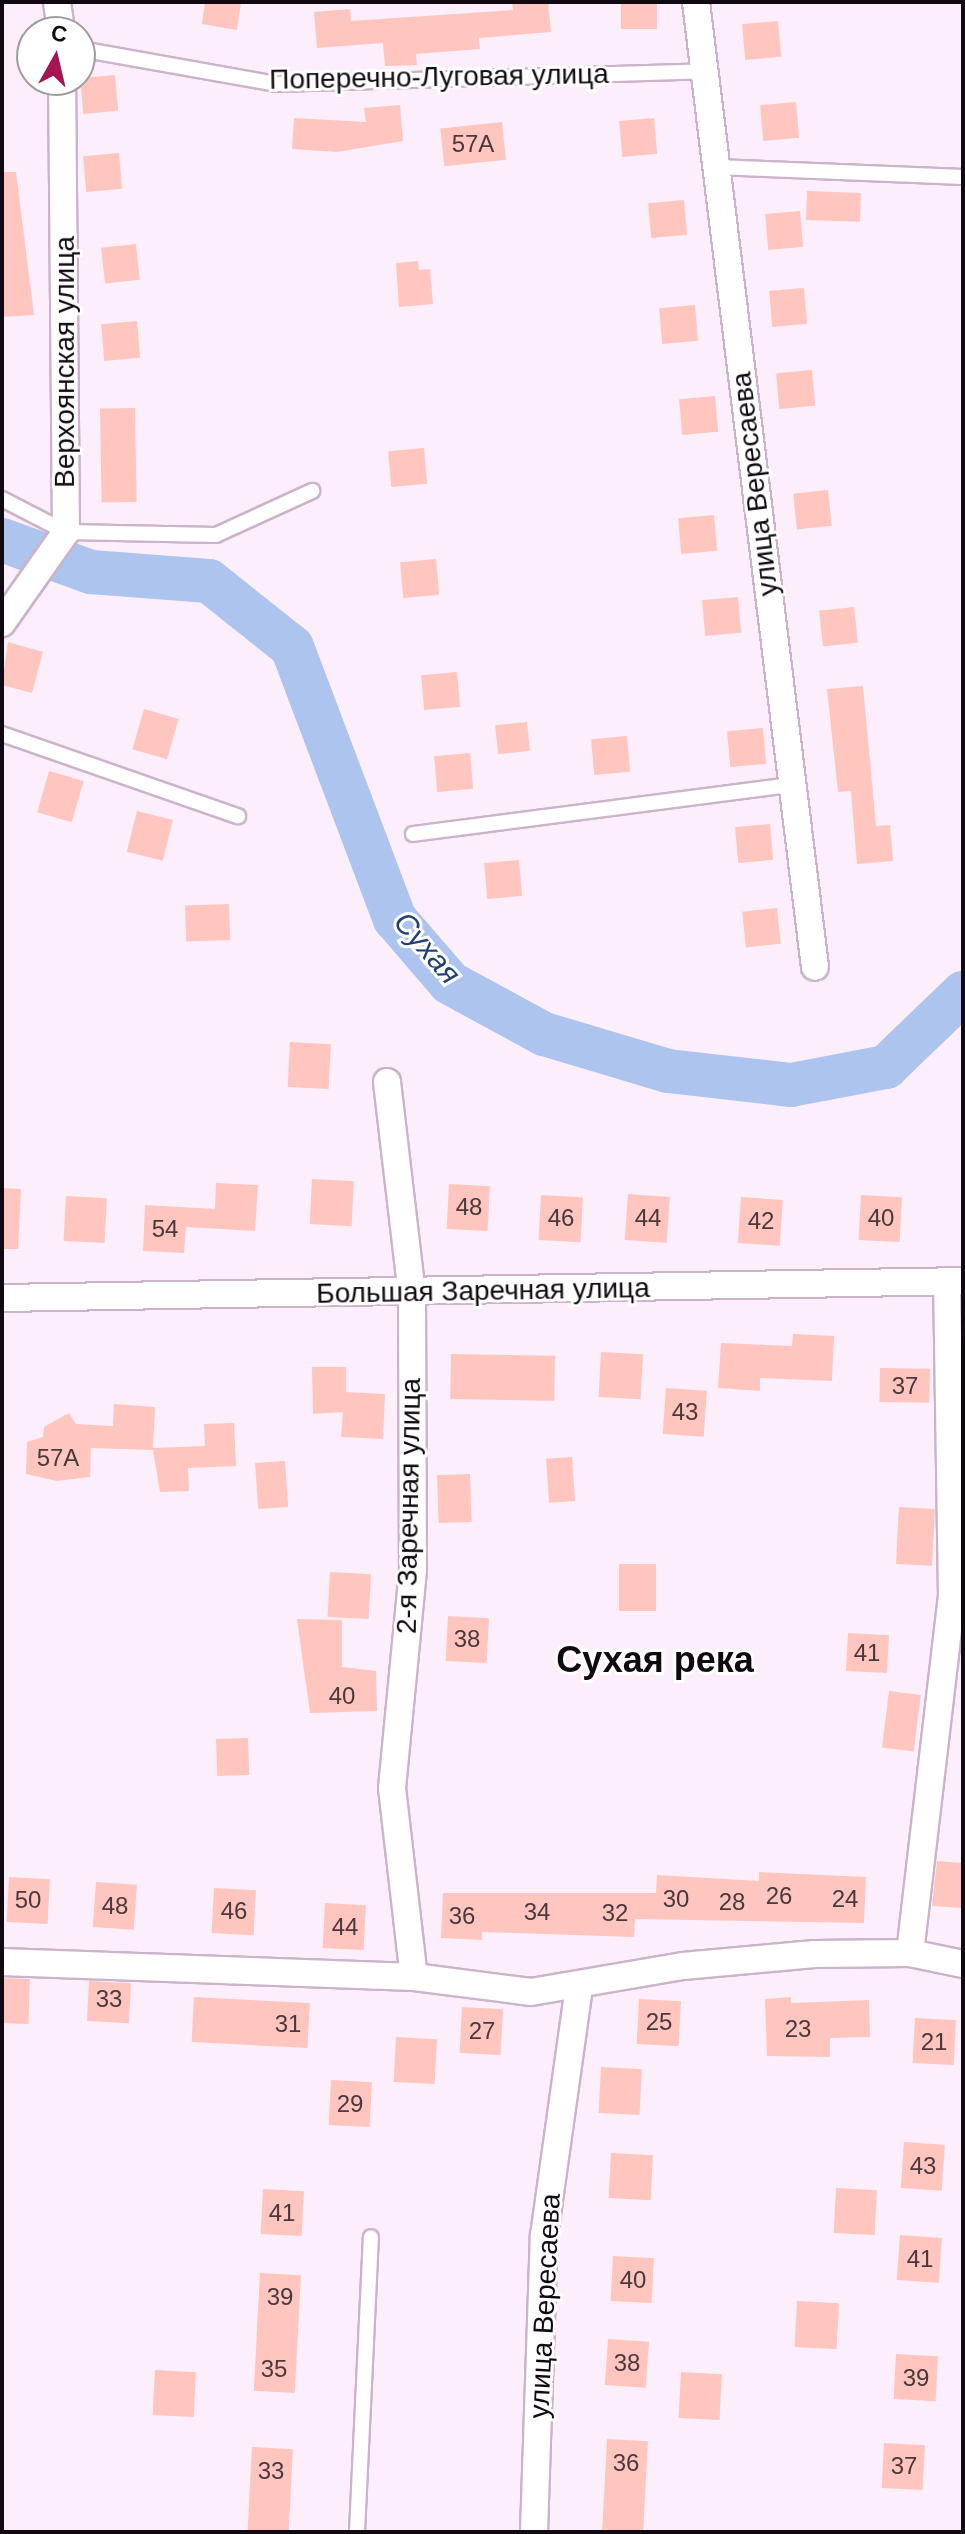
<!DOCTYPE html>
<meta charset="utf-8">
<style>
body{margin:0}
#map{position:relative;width:965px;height:2534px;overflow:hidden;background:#fdeefc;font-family:Arial,sans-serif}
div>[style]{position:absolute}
.river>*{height:44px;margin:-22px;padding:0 22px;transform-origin:22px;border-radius:22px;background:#acc4ee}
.building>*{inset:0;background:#fec6be;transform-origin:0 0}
.roads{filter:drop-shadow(2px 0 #cbb4c9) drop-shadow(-2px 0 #cbb4c9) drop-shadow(0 2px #cbb4c9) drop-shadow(0 -2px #cbb4c9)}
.service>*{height:14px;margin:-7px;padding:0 7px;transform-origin:7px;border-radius:7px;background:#fff}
.minor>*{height:26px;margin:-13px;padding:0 13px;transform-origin:13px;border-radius:13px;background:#fff}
span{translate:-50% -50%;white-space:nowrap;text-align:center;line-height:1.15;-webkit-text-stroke:6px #fff;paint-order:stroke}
.number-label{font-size:24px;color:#4c383c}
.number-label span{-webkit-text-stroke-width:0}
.street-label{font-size:28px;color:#110911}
.water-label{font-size:30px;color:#224073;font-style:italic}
.district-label{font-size:36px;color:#110911;font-weight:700}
.frame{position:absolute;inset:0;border:4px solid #110911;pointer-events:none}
.north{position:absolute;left:16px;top:16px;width:80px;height:80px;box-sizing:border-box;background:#fff;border:2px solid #a09da0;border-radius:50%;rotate:8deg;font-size:22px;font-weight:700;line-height:32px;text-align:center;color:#110911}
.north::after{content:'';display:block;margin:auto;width:28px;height:36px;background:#a61451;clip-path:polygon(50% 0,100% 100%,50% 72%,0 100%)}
</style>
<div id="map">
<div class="river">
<i style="left:2px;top:540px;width:95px;rotate:19.8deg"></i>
<i style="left:91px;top:572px;width:118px;rotate:4.4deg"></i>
<i style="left:209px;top:581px;width:106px;rotate:38.5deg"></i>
<i style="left:292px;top:647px;width:291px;rotate:69.3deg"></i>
<i style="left:395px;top:919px;width:84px;rotate:49.3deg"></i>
<i style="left:450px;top:983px;width:107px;rotate:28.5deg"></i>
<i style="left:544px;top:1034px;width:129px;rotate:16.6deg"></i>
<i style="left:668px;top:1071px;width:124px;rotate:6.5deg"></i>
<i style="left:791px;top:1085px;width:97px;rotate:-10.7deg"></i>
<i style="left:886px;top:1067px;width:107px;rotate:-43.9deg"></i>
</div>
<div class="building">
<i style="clip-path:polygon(205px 2px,241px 2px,237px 30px,202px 24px)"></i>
<i style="clip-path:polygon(512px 2px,548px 2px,551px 32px,479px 38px,480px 49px,416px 54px,417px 65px,385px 66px,383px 43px,317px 48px,314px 12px,350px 9px,351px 21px,513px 10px)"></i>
<i style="left:621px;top:2px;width:36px;height:27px"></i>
<i style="left:778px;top:21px;width:36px;height:36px;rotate:85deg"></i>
<i style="left:115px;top:75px;width:36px;height:35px;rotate:85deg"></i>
<i style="left:796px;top:102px;width:36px;height:36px;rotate:85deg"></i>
<i style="clip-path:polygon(400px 105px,403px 141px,337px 152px,292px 149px,294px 118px,366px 122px,364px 108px)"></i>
<i style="left:654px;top:118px;width:36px;height:35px;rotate:85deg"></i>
<i style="left:502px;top:122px;width:38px;height:62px;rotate:84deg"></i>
<i style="left:119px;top:153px;width:36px;height:36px;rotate:85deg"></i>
<i style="clip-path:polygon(2px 172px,16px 172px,34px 315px,2px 317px)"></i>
<i style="left:807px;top:191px;width:54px;height:29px;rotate:2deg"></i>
<i style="left:684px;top:200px;width:35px;height:36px;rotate:85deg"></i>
<i style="left:800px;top:211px;width:36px;height:35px;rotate:85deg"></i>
<i style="left:136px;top:244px;width:36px;height:35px;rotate:84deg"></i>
<i style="clip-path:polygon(418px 261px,419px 270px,430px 269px,433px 304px,399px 307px,396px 263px)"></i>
<i style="left:804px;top:288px;width:36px;height:35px;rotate:85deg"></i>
<i style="left:695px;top:305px;width:36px;height:36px;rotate:85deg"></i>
<i style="left:137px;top:321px;width:37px;height:36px;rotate:85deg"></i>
<i style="left:812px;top:370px;width:36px;height:36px;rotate:85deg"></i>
<i style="left:715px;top:396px;width:36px;height:36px;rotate:85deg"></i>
<i style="left:135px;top:408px;width:94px;height:35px;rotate:89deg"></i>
<i style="left:424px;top:448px;width:36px;height:36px;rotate:85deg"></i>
<i style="left:828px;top:490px;width:36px;height:35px;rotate:84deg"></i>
<i style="left:714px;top:515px;width:36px;height:36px;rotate:85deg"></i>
<i style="left:436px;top:559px;width:36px;height:36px;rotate:85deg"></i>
<i style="left:738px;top:597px;width:36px;height:36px;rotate:85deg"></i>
<i style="left:854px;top:607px;width:36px;height:35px;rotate:84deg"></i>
<i style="clip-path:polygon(8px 642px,43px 652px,32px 693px,2px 685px)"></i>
<i style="left:457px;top:672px;width:35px;height:36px;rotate:85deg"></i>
<i style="clip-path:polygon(863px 686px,876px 826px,890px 825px,893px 861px,857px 864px,851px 791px,838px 792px,827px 689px)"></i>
<i style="left:144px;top:709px;width:36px;height:42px;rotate:16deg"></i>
<i style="left:527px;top:722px;width:29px;height:32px;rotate:84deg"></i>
<i style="left:763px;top:728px;width:36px;height:36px;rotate:85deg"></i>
<i style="left:627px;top:736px;width:36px;height:36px;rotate:85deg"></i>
<i style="left:470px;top:753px;width:36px;height:36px;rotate:85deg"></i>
<i style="left:49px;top:771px;width:36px;height:43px;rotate:16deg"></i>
<i style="left:137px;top:811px;width:37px;height:42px;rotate:14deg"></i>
<i style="left:770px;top:824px;width:36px;height:35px;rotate:85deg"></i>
<i style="left:519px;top:860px;width:36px;height:35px;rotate:85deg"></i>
<i style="left:229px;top:904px;width:36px;height:44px;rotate:88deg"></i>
<i style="left:777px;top:908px;width:36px;height:35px;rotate:84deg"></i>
<i style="left:290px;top:1042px;width:41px;height:45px;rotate:3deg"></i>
<i style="left:312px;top:1179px;width:42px;height:45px;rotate:3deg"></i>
<i style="clip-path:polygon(216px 1183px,258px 1185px,255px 1231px,186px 1227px,184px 1253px,143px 1251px,145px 1205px,215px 1209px)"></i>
<i style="left:449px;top:1184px;width:41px;height:45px;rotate:3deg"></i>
<i style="clip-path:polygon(2px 1188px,21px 1189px,18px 1249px,2px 1249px)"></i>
<i style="left:628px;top:1194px;width:42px;height:46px;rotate:4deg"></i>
<i style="left:541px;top:1195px;width:42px;height:45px;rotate:3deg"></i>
<i style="left:861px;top:1195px;width:41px;height:45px;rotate:3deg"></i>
<i style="left:66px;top:1196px;width:41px;height:45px;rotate:3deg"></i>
<i style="left:741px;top:1197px;width:42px;height:46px;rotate:4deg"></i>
<i style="clip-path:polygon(793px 1334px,834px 1336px,832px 1381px,760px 1378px,760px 1391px,718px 1388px,721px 1343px,792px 1346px)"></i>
<i style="left:601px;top:1352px;width:42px;height:45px;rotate:3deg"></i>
<i style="left:451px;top:1354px;width:104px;height:45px;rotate:1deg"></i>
<i style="clip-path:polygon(312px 1367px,346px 1367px,346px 1392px,385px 1394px,383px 1439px,341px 1437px,343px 1412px,313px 1414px)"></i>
<i style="left:880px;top:1368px;width:50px;height:34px;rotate:1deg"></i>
<i style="left:666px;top:1388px;width:41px;height:46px;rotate:4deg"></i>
<i style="clip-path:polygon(114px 1404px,155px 1407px,153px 1448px,205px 1446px,204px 1424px,234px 1423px,236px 1466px,188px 1468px,189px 1491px,160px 1492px,153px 1450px,91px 1448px,90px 1477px,57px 1481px,26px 1474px,27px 1442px,43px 1437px,44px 1427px,69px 1413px,76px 1424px,113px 1426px)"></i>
<i style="left:572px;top:1457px;width:44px;height:26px;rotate:86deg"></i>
<i style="left:285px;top:1461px;width:46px;height:30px;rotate:86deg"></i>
<i style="left:470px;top:1474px;width:48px;height:33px;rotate:88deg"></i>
<i style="left:899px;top:1507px;width:36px;height:57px;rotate:3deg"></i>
<i style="left:619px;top:1564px;width:37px;height:47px"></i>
<i style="left:330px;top:1572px;width:41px;height:45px;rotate:3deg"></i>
<i style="left:448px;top:1616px;width:41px;height:45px;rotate:3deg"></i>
<i style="clip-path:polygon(297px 1619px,342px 1620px,342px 1667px,376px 1671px,377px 1711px,310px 1713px)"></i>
<i style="left:848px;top:1633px;width:41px;height:38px;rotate:3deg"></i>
<i style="left:889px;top:1691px;width:32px;height:57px;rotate:7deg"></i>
<i style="left:248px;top:1738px;width:37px;height:32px;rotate:88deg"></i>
<i style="clip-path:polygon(937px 1861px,963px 1863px,963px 1908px,932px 1906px)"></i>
<i style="clip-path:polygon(759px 1872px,866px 1877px,864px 1923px,635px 1919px,634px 1937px,482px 1932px,482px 1940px,441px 1938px,443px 1893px,656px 1893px,657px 1875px,759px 1881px)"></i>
<i style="left:9px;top:1877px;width:41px;height:45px;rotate:3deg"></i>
<i style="left:96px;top:1882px;width:41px;height:45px;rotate:4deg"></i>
<i style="left:214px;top:1888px;width:42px;height:45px;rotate:3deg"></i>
<i style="left:325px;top:1903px;width:41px;height:45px;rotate:3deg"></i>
<i style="left:2px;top:1978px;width:28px;height:45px;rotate:2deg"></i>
<i style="left:89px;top:1981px;width:42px;height:40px;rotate:3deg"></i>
<i style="left:194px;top:1997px;width:116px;height:45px;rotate:3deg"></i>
<i style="clip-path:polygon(791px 1997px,791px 2003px,869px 2000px,870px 2037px,830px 2038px,830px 2057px,767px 2056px,765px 1999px)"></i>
<i style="left:639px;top:1999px;width:42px;height:45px;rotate:3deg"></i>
<i style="left:462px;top:2007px;width:41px;height:46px;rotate:3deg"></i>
<i style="left:915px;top:2018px;width:41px;height:45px;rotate:3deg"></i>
<i style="left:396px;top:2037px;width:41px;height:45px;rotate:3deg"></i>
<i style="left:601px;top:2067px;width:41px;height:46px;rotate:3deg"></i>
<i style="left:331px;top:2080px;width:41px;height:45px;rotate:3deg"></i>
<i style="left:904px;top:2142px;width:41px;height:46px;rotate:4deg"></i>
<i style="left:611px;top:2153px;width:42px;height:45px;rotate:3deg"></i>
<i style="left:836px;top:2188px;width:41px;height:45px;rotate:3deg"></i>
<i style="left:263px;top:2189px;width:41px;height:45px;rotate:3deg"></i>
<i style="left:900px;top:2235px;width:42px;height:45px;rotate:4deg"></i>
<i style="left:613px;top:2256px;width:41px;height:45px;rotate:3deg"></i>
<i style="left:260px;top:2273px;width:41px;height:118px;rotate:3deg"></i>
<i style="left:797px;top:2301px;width:42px;height:46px;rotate:3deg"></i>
<i style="left:608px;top:2339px;width:41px;height:46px;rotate:4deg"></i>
<i style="left:896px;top:2354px;width:42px;height:45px;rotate:3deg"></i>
<i style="left:155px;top:2370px;width:41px;height:45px;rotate:3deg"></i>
<i style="left:681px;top:2372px;width:41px;height:46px;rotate:3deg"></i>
<i style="left:607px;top:2439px;width:41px;height:93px;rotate:3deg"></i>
<i style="left:884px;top:2443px;width:41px;height:45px;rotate:3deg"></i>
<i style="left:252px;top:2447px;width:41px;height:85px;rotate:3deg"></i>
</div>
<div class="roads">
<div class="service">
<i style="left:80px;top:49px;width:199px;rotate:10.1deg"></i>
<i style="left:276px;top:84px;width:429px;rotate:-1.7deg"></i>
<i style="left:717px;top:167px;width:246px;rotate:2.3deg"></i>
<i style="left:2px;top:499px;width:72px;rotate:27.3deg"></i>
<i style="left:66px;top:532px;width:150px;rotate:1.1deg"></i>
<i style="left:216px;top:535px;width:106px;rotate:-24.6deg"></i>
<i style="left:2px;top:734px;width:250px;rotate:19.2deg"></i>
<i style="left:413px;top:834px;width:382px;rotate:-7.4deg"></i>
<i style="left:357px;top:2532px;width:295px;rotate:-87.3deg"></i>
</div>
<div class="minor">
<i style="left:57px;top:2px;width:30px;rotate:82deg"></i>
<i style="left:696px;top:2px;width:972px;rotate:82.97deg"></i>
<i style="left:2px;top:623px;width:111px;rotate:-54.9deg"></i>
<i style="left:66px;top:532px;width:452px;rotate:-90.5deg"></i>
<i style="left:387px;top:1082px;width:213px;rotate:83.3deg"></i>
<i style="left:412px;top:1294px;width:276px;rotate:89.8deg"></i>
<i style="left:413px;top:1570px;width:219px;rotate:95.5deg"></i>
<i style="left:392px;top:1788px;width:190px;rotate:83.4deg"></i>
<i style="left:2px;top:1298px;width:961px;rotate:-1.01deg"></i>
<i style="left:910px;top:1953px;width:360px;rotate:-83.3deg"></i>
<i style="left:952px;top:1595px;width:314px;rotate:-90.9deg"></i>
<i style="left:2px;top:1962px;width:412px;rotate:2.1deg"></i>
<i style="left:414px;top:1977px;width:118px;rotate:7.3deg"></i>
<i style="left:531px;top:1992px;width:154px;rotate:-9.7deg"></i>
<i style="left:683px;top:1966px;width:132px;rotate:-5.2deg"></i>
<i style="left:814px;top:1954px;width:96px;rotate:-0.6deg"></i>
<i style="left:910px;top:1953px;width:54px;rotate:11.7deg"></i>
<i style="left:534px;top:2532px;width:296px;rotate:-88.1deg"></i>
<i style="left:544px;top:2236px;width:251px;rotate:-82deg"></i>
</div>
</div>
<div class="number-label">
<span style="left:473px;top:144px">57А</span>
<span style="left:469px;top:1207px">48</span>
<span style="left:561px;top:1218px">46</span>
<span style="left:648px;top:1218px">44</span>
<span style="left:881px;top:1218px">40</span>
<span style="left:761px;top:1221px">42</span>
<span style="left:165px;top:1229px">54</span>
<span style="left:905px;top:1386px">37</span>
<span style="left:685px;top:1412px">43</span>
<span style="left:58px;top:1458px">57А</span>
<span style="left:467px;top:1639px">38</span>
<span style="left:867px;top:1653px">41</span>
<span style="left:342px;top:1696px">40</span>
<span style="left:779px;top:1896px">26</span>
<span style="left:676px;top:1899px">30</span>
<span style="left:845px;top:1899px">24</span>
<span style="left:28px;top:1900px">50</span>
<span style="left:732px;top:1902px">28</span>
<span style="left:115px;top:1906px">48</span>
<span style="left:234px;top:1911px">46</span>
<span style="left:537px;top:1912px">34</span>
<span style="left:615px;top:1913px">32</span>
<span style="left:462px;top:1916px">36</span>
<span style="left:345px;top:1927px">44</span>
<span style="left:109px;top:1999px">33</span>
<span style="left:659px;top:2022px">25</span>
<span style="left:288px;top:2024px">31</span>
<span style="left:798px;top:2029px">23</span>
<span style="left:482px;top:2031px">27</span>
<span style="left:934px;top:2042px">21</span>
<span style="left:350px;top:2104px">29</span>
<span style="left:923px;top:2166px">43</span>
<span style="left:282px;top:2213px">41</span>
<span style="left:920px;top:2259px">41</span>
<span style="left:633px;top:2280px">40</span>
<span style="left:280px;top:2297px">39</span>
<span style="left:627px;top:2363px">38</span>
<span style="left:274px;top:2369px">35</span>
<span style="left:916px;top:2378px">39</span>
<span style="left:626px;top:2463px">36</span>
<span style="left:904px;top:2466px">37</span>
<span style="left:271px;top:2471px">33</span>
</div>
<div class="street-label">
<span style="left:439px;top:77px;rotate:-1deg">Поперечно-Луговая улица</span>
<span style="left:65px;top:362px;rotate:-90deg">Верхоянская улица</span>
<span style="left:755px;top:484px;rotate:-97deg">улица Вересаева</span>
<span style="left:483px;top:1291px;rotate:-1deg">Большая Заречная улица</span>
<span style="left:409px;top:1506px;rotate:-89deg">2-я Заречная улица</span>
<span style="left:545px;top:2306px;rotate:-87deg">улица Вересаева</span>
</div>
<div class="water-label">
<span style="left:427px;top:948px;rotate:49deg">Сухая</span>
</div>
<div class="district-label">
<span style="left:655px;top:1660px">Сухая река</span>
</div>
<div class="frame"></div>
<div class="north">С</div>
</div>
